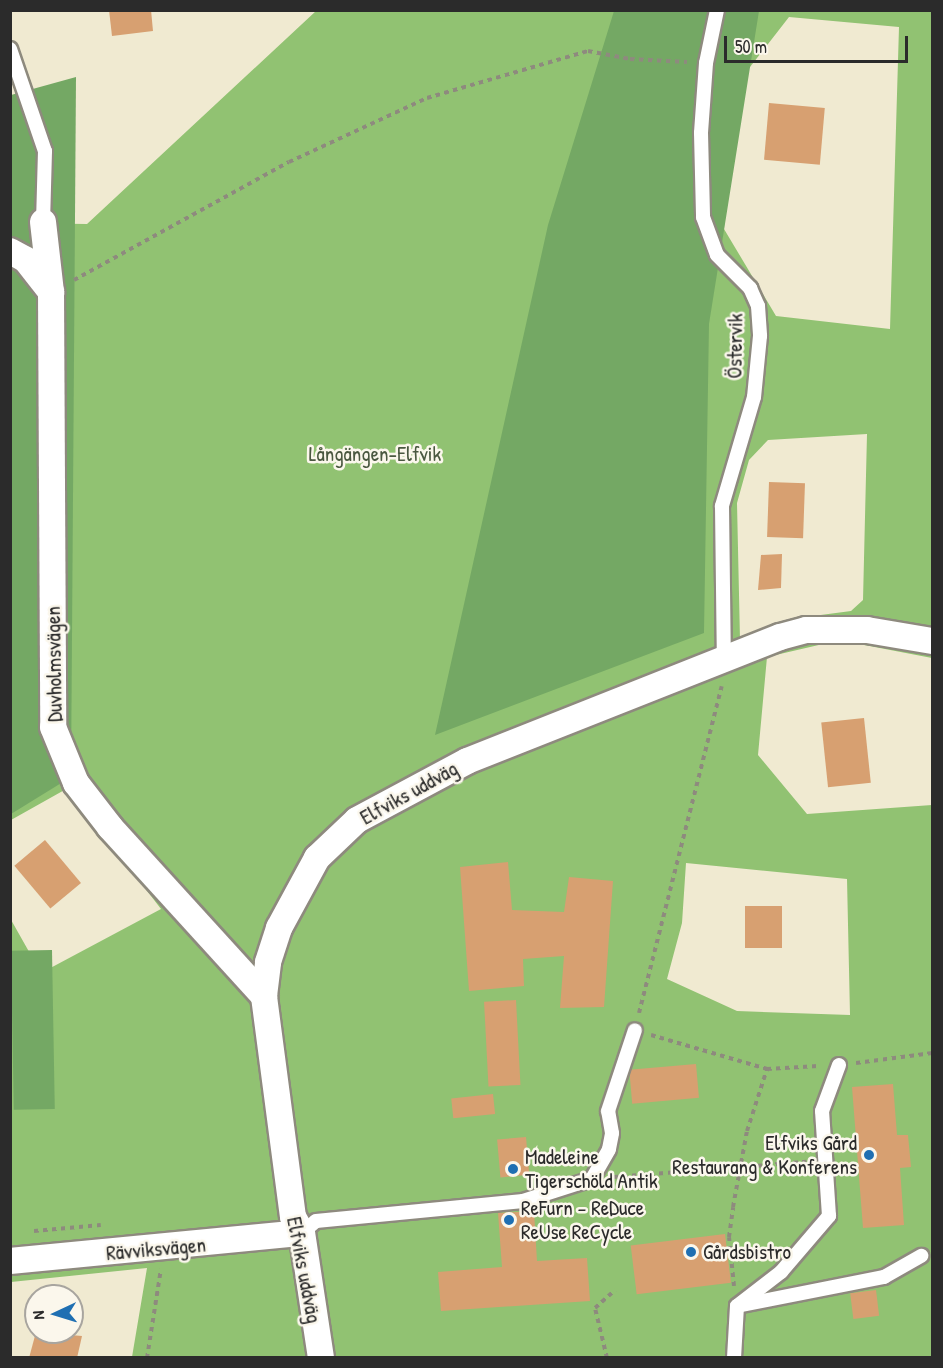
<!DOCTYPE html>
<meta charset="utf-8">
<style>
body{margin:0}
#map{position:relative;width:943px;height:1368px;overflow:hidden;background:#f0ead1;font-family:"Patrick Hand",sans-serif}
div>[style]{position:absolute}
.green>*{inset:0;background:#91c272}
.forest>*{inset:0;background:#74a864;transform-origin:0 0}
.building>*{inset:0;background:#d7a071;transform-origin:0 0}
.path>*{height:4px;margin-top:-2px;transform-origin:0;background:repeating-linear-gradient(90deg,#8e8a7e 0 4.5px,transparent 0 9px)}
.roads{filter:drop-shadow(2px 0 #8e8a7e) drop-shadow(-2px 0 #8e8a7e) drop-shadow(0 2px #8e8a7e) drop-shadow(0 -2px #8e8a7e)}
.service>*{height:14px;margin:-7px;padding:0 7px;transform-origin:7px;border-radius:7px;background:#fff}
.minor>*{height:26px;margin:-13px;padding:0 13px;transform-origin:13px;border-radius:13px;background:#fff}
.dots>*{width:16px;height:16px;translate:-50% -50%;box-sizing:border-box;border:3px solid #fbf7ec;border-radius:50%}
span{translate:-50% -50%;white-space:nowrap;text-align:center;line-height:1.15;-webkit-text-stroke:5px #fbf7ec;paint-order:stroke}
.street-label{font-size:21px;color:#2b2b2b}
.park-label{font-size:21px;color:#4a5840}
.poi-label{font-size:21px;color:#2b2b2b}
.right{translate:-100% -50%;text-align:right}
.left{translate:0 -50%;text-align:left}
.frame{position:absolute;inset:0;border:12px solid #2b2b2b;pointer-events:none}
.north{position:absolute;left:24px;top:1284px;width:60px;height:60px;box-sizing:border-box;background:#fbf7ec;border:2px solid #a8a59f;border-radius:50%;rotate:266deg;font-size:16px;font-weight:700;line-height:24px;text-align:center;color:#2b2b2b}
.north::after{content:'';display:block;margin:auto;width:21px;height:27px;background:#1f6fb2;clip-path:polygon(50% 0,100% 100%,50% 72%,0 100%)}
.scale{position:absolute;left:724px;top:36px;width:184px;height:27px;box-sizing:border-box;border:3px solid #2b2b2b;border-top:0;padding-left:8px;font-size:18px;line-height:21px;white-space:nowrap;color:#2b2b2b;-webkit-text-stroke:4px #fbf7ec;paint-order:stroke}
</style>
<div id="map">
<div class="green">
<i style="clip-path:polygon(evenodd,316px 11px,932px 11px,932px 658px,859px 644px,823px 644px,767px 657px,758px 755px,807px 814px,932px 805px,932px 1357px,132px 1357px,147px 1268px,11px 1282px,10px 918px,41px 973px,161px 909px,68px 788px,11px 820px,11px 223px,87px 224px,316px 11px,789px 17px,899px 27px,890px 329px,776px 316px,724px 229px,729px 94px,789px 17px,316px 11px,867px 434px,863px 600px,851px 611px,798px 618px,740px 640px,737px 503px,749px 460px,768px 440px,867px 434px,316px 11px,686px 863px,847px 879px,850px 1015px,737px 1011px,667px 979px,682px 923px,686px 863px)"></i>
</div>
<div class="forest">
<i style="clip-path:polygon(614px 11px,759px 11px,709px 324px,704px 633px,435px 735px,548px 225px)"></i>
<i style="clip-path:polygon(76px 77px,71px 777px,11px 814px,11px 95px)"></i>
<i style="left:52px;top:950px;width:159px;height:41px;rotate:89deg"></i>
</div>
<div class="building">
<i style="clip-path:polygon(109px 10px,151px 10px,153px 31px,112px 36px)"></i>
<i style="left:769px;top:103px;width:56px;height:57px;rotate:5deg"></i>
<i style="left:769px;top:482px;width:36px;height:55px;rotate:2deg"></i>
<i style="clip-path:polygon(782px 554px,781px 588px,758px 590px,761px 555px)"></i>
<i style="left:864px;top:718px;width:65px;height:43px;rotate:84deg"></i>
<i style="left:45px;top:840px;width:56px;height:40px;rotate:50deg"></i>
<i style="clip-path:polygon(508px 862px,512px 910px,564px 912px,569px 877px,613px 881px,604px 1007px,560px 1008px,564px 956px,523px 959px,524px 986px,469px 991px,460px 867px)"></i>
<i style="left:745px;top:906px;width:37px;height:42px"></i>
<i style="left:516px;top:1000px;width:85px;height:32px;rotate:87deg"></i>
<i style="left:696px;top:1064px;width:34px;height:67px;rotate:85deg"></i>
<i style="clip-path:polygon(893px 1084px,897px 1135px,908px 1135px,911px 1167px,900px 1168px,904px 1225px,863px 1228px,852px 1087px)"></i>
<i style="left:493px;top:1094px;width:20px;height:42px;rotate:84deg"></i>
<i style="left:526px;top:1137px;width:38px;height:29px;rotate:85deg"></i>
<i style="clip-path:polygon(534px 1211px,537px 1261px,587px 1258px,590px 1301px,441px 1311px,438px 1272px,502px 1267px,498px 1213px)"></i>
<i style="left:725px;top:1234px;width:49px;height:95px;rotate:83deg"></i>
<i style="left:876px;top:1290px;width:26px;height:26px;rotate:83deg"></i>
<i style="clip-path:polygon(36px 1332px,82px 1336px,77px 1358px,29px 1358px)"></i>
</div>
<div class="path">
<i style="left:74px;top:280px;width:245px;rotate:-28.8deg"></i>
<i style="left:289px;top:162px;width:152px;rotate:-24.9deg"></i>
<i style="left:427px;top:98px;width:168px;rotate:-16.3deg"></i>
<i style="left:588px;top:51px;width:43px;rotate:10.8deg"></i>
<i style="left:630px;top:59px;width:57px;rotate:3deg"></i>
<i style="left:639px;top:1013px;width:337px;rotate:-75.8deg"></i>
<i style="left:651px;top:1035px;width:121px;rotate:16.3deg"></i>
<i style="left:767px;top:1069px;width:51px;rotate:-3.4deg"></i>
<i style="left:856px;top:1063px;width:77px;rotate:-7.5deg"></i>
<i style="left:614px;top:1177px;width:193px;rotate:-4.5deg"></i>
<i style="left:34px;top:1231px;width:67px;rotate:-5.1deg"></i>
<i style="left:734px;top:1286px;width:49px;rotate:-95.8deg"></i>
<i style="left:729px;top:1237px;width:30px;rotate:-82deg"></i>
<i style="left:733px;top:1207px;width:77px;rotate:-79.6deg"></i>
<i style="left:747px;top:1131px;width:65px;rotate:-72.1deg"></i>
<i style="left:147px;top:1358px;width:90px;rotate:-81.1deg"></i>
<i style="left:607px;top:1358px;width:51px;rotate:-103.5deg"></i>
<i style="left:595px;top:1308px;width:27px;rotate:-42deg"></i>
</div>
<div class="roads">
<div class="service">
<i style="left:717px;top:10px;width:54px;rotate:101.7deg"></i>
<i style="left:706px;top:63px;width:70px;rotate:94.1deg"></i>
<i style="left:701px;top:133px;width:84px;rotate:88.6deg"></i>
<i style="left:703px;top:217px;width:40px;rotate:69.8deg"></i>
<i style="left:717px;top:255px;width:47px;rotate:45deg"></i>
<i style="left:750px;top:288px;width:20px;rotate:66deg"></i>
<i style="left:758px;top:306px;width:30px;rotate:86deg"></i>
<i style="left:760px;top:336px;width:61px;rotate:95.6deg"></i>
<i style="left:754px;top:397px;width:114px;rotate:106.4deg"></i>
<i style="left:722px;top:506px;width:155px;rotate:89.3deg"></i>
<i style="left:10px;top:49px;width:108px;rotate:71.1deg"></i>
<i style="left:45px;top:151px;width:71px;rotate:91.6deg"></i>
<i style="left:302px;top:1233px;width:18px;rotate:-41deg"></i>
<i style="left:316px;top:1221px;width:208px;rotate:-5.5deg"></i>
<i style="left:523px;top:1201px;width:72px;rotate:-17.7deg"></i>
<i style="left:592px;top:1179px;width:34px;rotate:-60deg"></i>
<i style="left:609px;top:1149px;width:16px;rotate:-79deg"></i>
<i style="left:612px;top:1133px;width:22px;rotate:-100deg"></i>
<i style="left:608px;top:1111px;width:85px;rotate:-71.6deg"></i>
<i style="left:742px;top:1305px;width:145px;rotate:-11.2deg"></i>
<i style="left:884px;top:1277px;width:43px;rotate:-29.6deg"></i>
<i style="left:734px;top:1358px;width:52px;rotate:-86.7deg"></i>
<i style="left:737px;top:1306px;width:56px;rotate:-37.7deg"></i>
<i style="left:781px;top:1272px;width:74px;rotate:-49.4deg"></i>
<i style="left:829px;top:1216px;width:105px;rotate:-93.8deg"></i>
<i style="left:822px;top:1111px;width:49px;rotate:-69.7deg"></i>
</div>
<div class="minor">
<i style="left:43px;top:222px;width:70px;rotate:83.5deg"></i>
<i style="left:51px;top:292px;width:435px;rotate:89.7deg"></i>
<i style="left:53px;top:727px;width:61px;rotate:67.7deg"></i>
<i style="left:76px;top:783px;width:56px;rotate:52.3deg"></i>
<i style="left:110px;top:827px;width:229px;rotate:47.7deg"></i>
<i style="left:10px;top:251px;width:18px;rotate:29deg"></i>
<i style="left:26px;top:260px;width:41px;rotate:52deg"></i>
<i style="left:10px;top:1261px;width:293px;rotate:-5.5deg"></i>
<i style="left:321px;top:1358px;width:126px;rotate:-98.6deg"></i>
<i style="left:302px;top:1233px;width:18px;rotate:-119deg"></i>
<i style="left:293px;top:1217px;width:223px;rotate:-97.5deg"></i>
<i style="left:264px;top:996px;width:34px;rotate:-83deg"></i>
<i style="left:268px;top:962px;width:36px;rotate:-72deg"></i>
<i style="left:279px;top:928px;width:80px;rotate:-61.5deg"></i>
<i style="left:317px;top:858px;width:55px;rotate:-43.5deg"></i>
<i style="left:357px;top:820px;width:125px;rotate:-28.2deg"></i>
<i style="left:467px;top:761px;width:337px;rotate:-21.6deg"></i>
<i style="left:780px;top:637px;width:27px;rotate:-15deg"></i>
<i style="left:806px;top:630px;width:61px"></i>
<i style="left:867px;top:630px;width:66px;rotate:9.6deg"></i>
</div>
</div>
<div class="dots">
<i style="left:869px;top:1155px;background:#1f6fb2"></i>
<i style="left:513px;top:1169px;background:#1f6fb2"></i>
<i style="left:509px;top:1220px;background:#1f6fb2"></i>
<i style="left:691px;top:1252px;background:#1f6fb2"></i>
</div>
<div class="street-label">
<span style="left:735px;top:346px;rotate:-89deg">Östervik</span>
<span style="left:54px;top:664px;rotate:-91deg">Duvholmsvägen</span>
<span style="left:409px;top:793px;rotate:-29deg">Elfviks uddväg</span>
<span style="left:156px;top:1249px;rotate:-5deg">Rävviksvägen</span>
<span style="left:304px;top:1270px;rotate:79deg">Elfviks uddväg</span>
</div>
<div class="park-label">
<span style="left:375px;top:454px">Långängen-Elfvik</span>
</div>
<div class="poi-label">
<span class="right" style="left:857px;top:1155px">Elfviks Gård<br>Restaurang &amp; Konferens</span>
<span class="left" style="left:525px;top:1169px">Madeleine<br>Tigerschöld Antik</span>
<span class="left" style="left:521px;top:1220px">ReFurn – ReDuce<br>ReUse ReCycle</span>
<span class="left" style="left:703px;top:1252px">Gårdsbistro</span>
</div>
<div class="frame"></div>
<div class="north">N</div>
<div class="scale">50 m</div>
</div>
